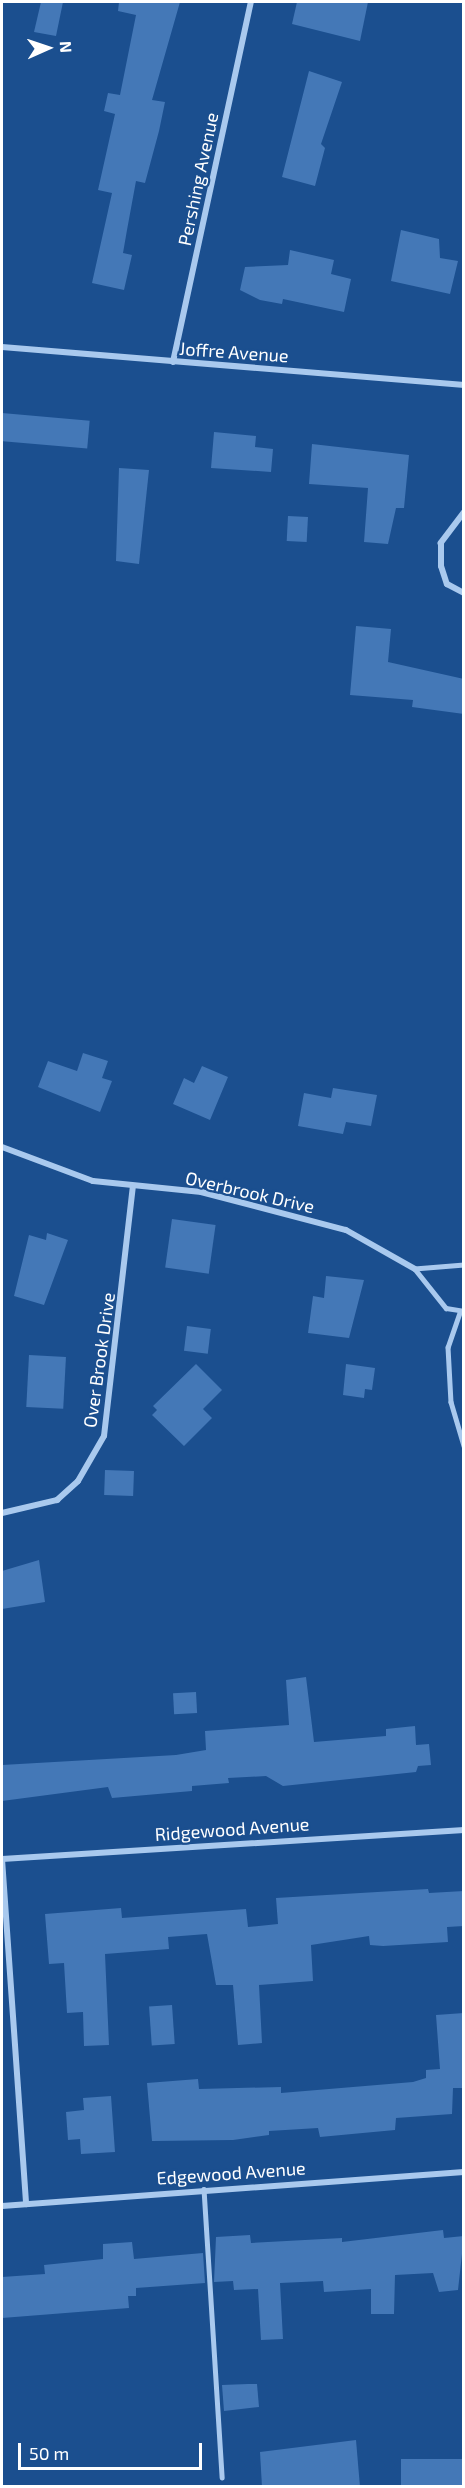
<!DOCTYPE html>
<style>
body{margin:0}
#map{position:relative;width:465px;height:2488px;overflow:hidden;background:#1b4f8f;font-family:"Exo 2",sans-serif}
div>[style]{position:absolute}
.building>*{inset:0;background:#4478b7;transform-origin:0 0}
.lane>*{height:4.5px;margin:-2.25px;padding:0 2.25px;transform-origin:2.25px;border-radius:2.25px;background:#a9c9ee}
.street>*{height:6px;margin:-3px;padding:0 3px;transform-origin:3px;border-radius:3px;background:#a9c9ee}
span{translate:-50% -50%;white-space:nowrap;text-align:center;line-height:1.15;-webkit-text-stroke:4.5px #1b4f8f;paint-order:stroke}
.street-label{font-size:18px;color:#fff}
.frame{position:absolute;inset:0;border:3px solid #fff;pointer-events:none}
.north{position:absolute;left:18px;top:18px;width:60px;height:60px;-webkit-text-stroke:4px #1b4f8f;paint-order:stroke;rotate:87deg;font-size:16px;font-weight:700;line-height:24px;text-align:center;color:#fff}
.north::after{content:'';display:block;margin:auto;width:21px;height:27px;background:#fff;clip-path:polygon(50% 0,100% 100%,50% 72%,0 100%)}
.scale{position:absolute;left:18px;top:2443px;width:184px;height:27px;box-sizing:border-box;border:3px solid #fff;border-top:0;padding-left:8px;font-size:18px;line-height:21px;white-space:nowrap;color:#fff;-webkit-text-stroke:4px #1b4f8f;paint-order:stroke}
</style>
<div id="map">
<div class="building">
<i style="clip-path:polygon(41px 2px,63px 2px,56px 36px,34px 32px)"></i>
<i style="clip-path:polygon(119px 2px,180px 2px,152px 100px,165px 102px,159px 131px,145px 183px,136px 181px,127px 230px,123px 253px,132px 255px,124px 290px,92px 283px,112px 193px,98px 190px,115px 114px,104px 111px,108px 93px,120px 95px,136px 15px,118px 11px)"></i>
<i style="clip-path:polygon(297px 2px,368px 2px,360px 41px,292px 24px)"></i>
<i style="clip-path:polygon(309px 71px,342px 82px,321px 144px,325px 148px,315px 186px,282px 177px)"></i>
<i style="clip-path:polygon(401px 230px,439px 239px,440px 258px,458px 261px,450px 294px,391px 281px)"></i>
<i style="clip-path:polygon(290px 250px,334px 260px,331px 274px,351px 279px,344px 312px,283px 299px,282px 304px,260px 300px,240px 290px,245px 267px,288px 265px)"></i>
<i style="left:2px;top:413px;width:88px;height:28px;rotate:5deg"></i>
<i style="clip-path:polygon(214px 432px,256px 436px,255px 447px,273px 449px,271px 472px,211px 468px)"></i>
<i style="clip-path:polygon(312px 444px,409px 455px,404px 508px,396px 508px,388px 544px,364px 542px,368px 488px,309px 484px)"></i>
<i style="clip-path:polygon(119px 468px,149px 470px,139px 564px,116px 561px)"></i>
<i style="left:288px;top:516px;width:20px;height:25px;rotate:3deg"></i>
<i style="clip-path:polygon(356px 626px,391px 629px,388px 662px,464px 679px,464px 714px,412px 707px,413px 700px,350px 695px)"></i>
<i style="clip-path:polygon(83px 1053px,108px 1061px,102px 1078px,112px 1081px,100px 1112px,38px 1087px,48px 1061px,77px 1071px)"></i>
<i style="clip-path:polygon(202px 1066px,228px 1077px,210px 1120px,173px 1104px,184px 1078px,194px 1083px)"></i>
<i style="clip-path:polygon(333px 1088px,377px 1095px,371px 1126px,346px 1122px,343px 1134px,298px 1126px,304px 1093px,331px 1098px)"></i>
<i style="left:172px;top:1219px;width:44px;height:49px;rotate:8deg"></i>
<i style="clip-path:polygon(47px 1233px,68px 1240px,44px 1305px,14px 1296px,29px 1235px,46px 1240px)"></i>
<i style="clip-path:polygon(326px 1276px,364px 1280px,349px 1338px,308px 1333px,313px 1296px,324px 1298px)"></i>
<i style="left:187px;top:1326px;width:24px;height:25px;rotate:7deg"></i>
<i style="left:29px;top:1355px;width:37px;height:52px;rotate:3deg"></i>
<i style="clip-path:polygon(196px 1364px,222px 1390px,203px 1409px,212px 1418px,184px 1446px,152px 1415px,157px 1410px,153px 1406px)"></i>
<i style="clip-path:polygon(346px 1364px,375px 1368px,372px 1390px,365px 1389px,364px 1398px,343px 1395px)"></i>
<i style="left:105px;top:1470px;width:29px;height:25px;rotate:2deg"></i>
<i style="clip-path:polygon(39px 1560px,45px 1602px,2px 1609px,2px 1571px)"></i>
<i style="clip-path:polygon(306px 1677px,314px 1742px,386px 1736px,386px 1729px,415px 1726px,416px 1745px,429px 1744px,431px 1765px,418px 1766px,416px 1772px,283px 1786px,266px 1776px,228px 1778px,229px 1783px,192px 1786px,192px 1791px,112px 1798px,108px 1787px,2px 1801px,2px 1765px,176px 1755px,206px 1750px,205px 1731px,289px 1725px,286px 1680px)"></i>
<i style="left:196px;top:1692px;width:21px;height:23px;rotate:87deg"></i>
<i style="clip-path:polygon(428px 1889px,429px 1893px,464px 1891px,464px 1926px,447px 1927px,448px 1942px,383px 1946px,370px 1945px,369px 1936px,311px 1945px,313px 1981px,259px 1985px,262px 2043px,238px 2045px,233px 1985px,216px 1985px,207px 1934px,168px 1937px,169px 1949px,105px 1954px,109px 2045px,84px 2046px,83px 2012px,67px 2013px,64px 1963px,49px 1964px,45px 1914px,121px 1908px,122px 1918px,246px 1909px,248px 1927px,278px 1924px,276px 1898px)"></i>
<i style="left:172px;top:2005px;width:39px;height:23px;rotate:86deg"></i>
<i style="clip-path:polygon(464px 2013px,464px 2088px,453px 2088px,452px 2114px,396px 2118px,395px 2130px,352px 2134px,320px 2137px,318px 2128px,269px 2131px,269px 2135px,233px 2140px,152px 2141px,147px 2083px,198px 2079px,199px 2089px,281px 2087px,281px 2093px,413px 2082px,426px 2078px,426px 2070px,440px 2069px,436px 2015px)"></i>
<i style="clip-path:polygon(111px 2096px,115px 2152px,81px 2154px,80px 2139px,68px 2140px,66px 2112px,84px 2110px,83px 2098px)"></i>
<i style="clip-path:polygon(443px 2230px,444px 2238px,464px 2236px,458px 2290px,439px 2292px,433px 2273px,395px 2275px,394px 2314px,371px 2314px,371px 2289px,324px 2292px,323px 2281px,280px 2283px,283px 2339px,261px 2340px,258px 2289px,234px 2290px,233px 2281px,214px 2282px,216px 2237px,250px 2235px,251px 2243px,342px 2238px,342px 2242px)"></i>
<i style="clip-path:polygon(132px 2242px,134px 2259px,203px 2253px,205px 2283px,136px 2288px,136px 2296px,128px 2296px,129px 2308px,2px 2318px,2px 2277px,45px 2274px,44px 2265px,103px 2259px,103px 2244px)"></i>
<i style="clip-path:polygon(248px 2384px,257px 2384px,259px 2407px,224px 2411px,222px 2385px)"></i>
<i style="clip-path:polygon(356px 2440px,360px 2487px,262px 2487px,260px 2452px)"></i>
<i style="left:464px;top:2459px;width:28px;height:63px;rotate:90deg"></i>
</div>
<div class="lane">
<i style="left:464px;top:1265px;width:49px;rotate:175.3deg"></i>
<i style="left:415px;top:1269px;width:50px;rotate:51.5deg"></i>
<i style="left:446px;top:1308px;width:18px;rotate:9deg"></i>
<i style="left:460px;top:1313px;width:36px;rotate:109deg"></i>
<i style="left:448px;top:1347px;width:55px;rotate:86.9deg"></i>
<i style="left:451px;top:1402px;width:46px;rotate:73.5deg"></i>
<i style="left:204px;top:2189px;width:289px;rotate:86.4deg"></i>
</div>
<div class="street">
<i style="left:2px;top:347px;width:464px;rotate:4.7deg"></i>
<i style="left:173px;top:362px;width:368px;rotate:-77.8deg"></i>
<i style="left:464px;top:512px;width:39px;rotate:127deg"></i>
<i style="left:441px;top:543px;width:23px;rotate:90deg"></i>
<i style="left:441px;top:566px;width:19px;rotate:72deg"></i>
<i style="left:447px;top:584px;width:19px;rotate:28deg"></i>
<i style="left:2px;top:1147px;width:97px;rotate:20.5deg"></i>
<i style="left:93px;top:1181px;width:109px;rotate:5.8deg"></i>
<i style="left:201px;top:1192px;width:150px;rotate:14.7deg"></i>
<i style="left:346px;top:1230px;width:79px;rotate:29.5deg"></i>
<i style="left:2px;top:1513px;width:57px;rotate:-13.3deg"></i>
<i style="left:57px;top:1500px;width:28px;rotate:-42deg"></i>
<i style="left:78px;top:1481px;width:52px;rotate:-60deg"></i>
<i style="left:104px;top:1436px;width:251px;rotate:-83.4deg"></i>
<i style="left:2px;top:1859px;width:463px;rotate:-3.6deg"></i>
<i style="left:2px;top:1859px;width:346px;rotate:86deg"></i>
<i style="left:2px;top:2206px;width:463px;rotate:-4.2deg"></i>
</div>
<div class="street-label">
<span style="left:198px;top:179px;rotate:-78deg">Pershing Avenue</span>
<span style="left:234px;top:352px;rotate:4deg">Joffre Avenue</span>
<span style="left:250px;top:1192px;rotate:13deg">Overbrook Drive</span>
<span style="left:99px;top:1360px;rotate:-82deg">Over Brook Drive</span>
<span style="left:232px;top:1829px;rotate:-4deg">Ridgewood Avenue</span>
<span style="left:231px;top:2173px;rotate:-4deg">Edgewood Avenue</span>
</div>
<div class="frame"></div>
<div class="north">N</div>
<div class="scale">50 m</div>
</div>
